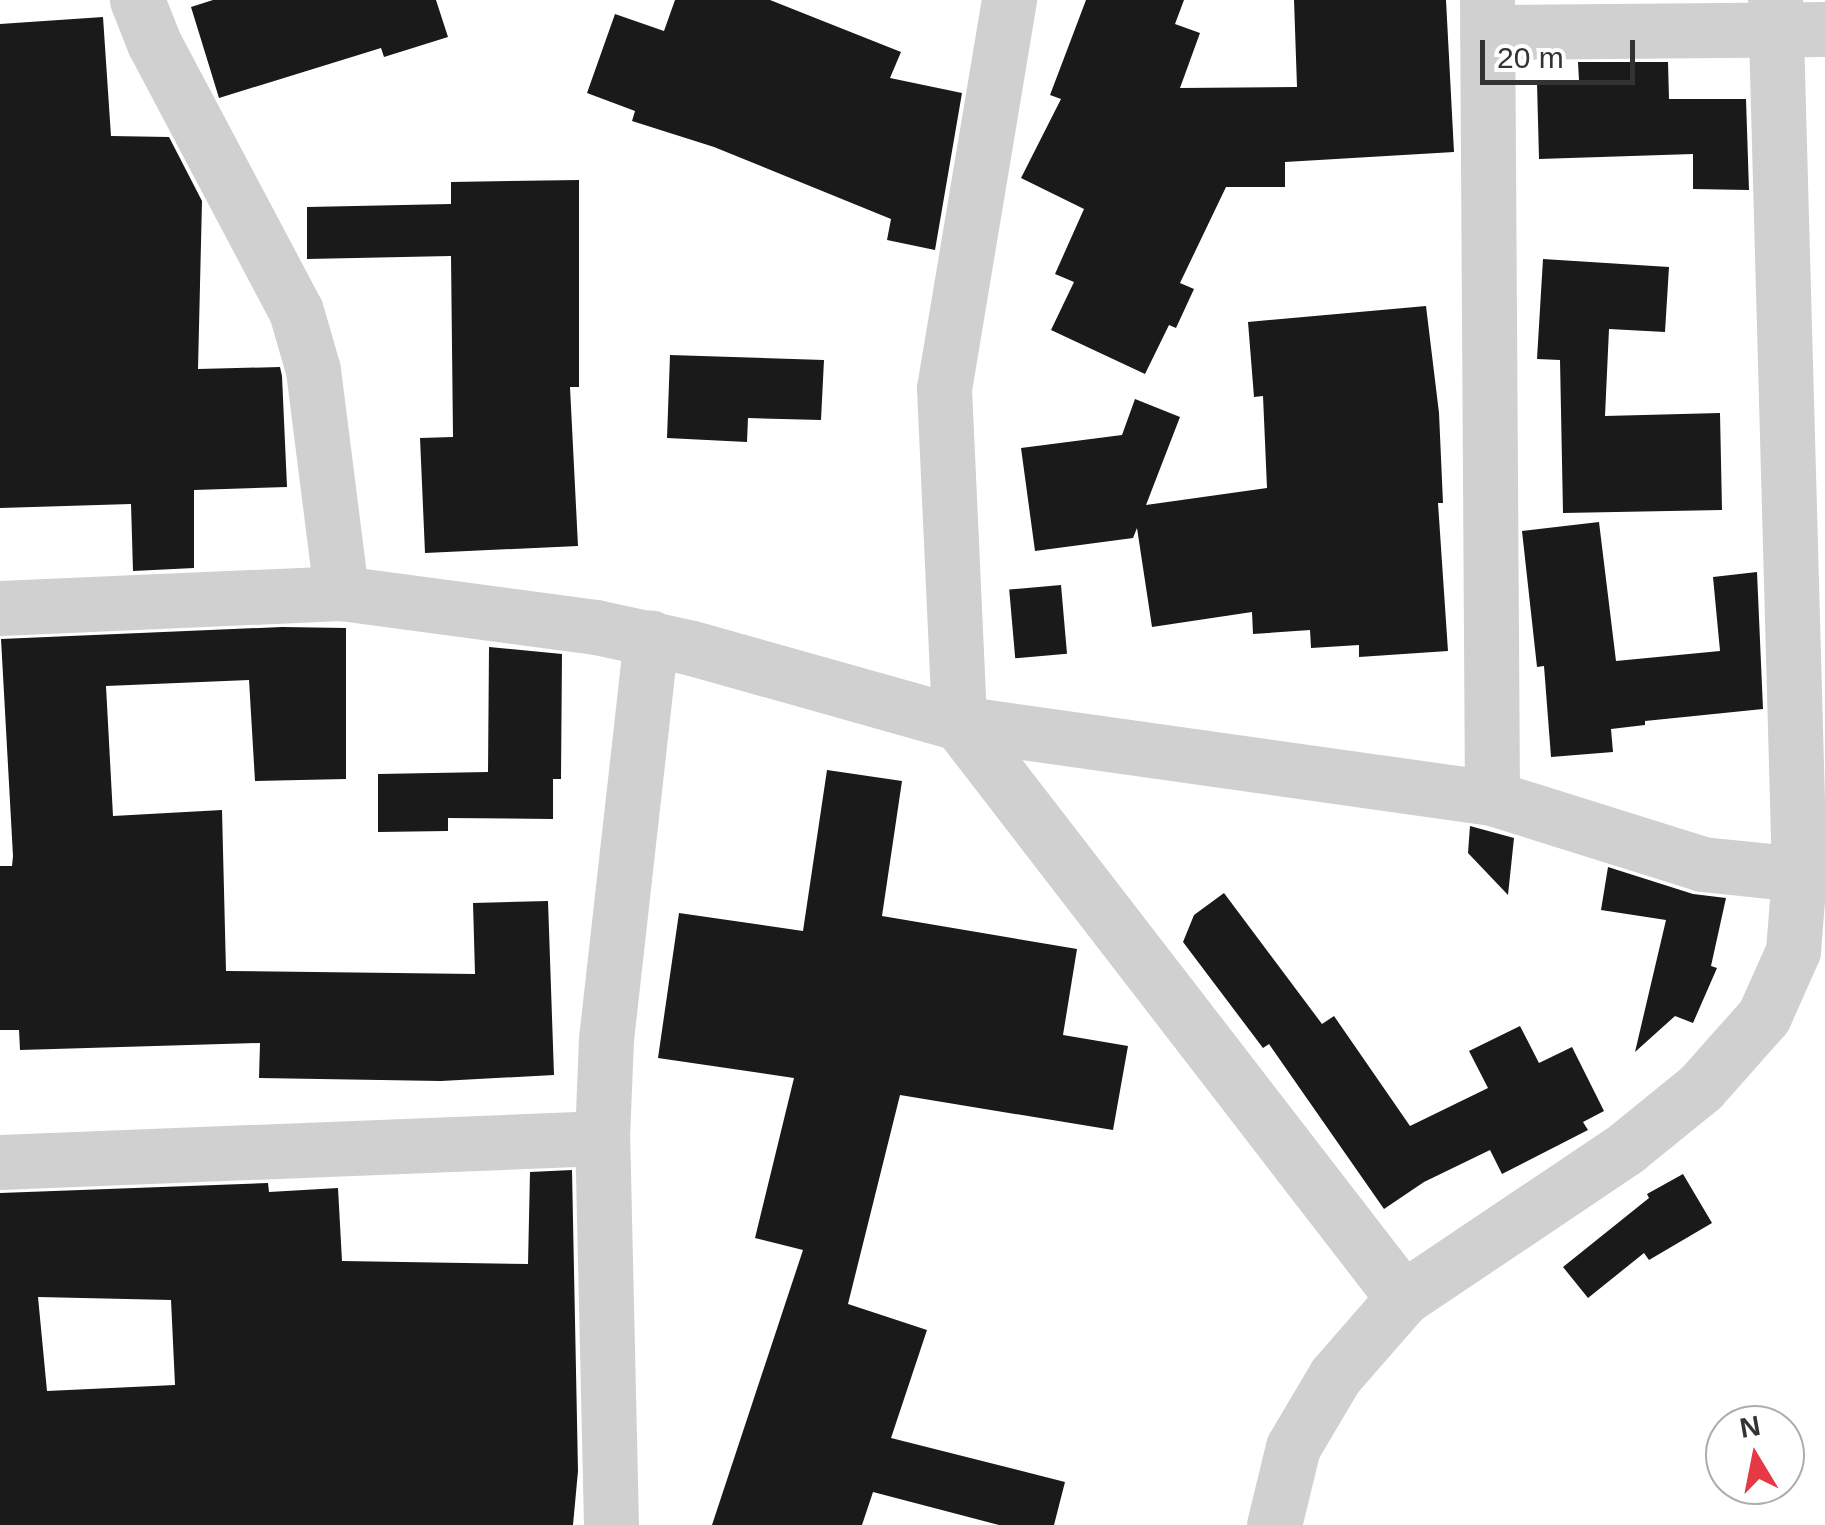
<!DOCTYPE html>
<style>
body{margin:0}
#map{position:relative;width:1825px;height:1525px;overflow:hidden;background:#fff;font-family:Helvetica,sans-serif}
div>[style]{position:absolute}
.building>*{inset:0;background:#1a1a1a;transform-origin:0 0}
.street>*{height:55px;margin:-27.5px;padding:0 27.5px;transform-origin:27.5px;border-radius:27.5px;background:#d0d0d0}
span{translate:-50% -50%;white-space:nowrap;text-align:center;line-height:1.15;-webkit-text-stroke:10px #fff;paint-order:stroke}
.north{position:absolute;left:1705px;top:1405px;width:100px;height:100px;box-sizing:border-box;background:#fff;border:2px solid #adadad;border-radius:50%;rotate:350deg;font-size:28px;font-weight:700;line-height:40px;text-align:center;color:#333}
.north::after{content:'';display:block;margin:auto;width:35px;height:45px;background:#e63946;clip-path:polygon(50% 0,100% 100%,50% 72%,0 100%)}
.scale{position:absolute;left:1480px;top:40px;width:155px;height:45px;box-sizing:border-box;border:5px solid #333;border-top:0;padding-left:12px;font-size:30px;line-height:35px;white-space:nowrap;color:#333;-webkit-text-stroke:8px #fff;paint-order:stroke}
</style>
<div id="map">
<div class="building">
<i style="clip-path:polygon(213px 0,436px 0,448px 37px,384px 57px,381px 48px,219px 98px,191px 7px)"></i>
<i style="clip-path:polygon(675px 0,770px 0,901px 52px,890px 78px,962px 93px,935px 250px,887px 240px,891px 219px,714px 147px,632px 121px,635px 111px,587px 93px,615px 14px,664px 31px)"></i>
<i style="clip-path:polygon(1086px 0,1184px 0,1175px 24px,1200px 33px,1180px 88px,1297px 87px,1294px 0,1446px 0,1454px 152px,1285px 162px,1285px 187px,1226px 187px,1180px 283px,1194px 289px,1176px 328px,1169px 325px,1145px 374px,1051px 330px,1074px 282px,1055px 274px,1084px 209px,1021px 178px,1061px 99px,1050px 95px)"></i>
<i style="clip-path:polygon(103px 17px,111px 136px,169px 137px,202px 201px,198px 369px,280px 367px,282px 376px,287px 487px,194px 490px,194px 568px,133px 571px,131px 504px,0 508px,0 24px)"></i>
<i style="clip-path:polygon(1578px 62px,1668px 62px,1669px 99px,1746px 99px,1749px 190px,1693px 189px,1693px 154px,1539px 159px,1537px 83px,1579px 81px)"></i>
<i style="clip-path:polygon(579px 180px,579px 387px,570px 387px,578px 546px,425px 553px,420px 438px,453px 437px,451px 256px,307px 259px,307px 207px,451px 204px,451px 182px)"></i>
<i style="clip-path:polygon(1543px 259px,1669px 267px,1665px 332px,1609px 329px,1605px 416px,1720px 413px,1722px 510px,1563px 513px,1560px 360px,1537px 359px)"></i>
<i style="clip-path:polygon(1426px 306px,1439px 413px,1443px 503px,1438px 503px,1448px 651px,1359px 657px,1359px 645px,1311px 648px,1310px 630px,1253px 634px,1252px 612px,1152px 627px,1137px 528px,1133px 538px,1035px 551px,1021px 448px,1122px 435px,1135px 399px,1180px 417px,1146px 505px,1267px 488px,1263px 396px,1254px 397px,1248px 322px)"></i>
<i style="clip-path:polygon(670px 355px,824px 360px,821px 420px,748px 418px,747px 442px,667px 438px)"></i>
<i style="clip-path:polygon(1599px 522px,1616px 661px,1720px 651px,1713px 577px,1757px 572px,1763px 709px,1645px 721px,1645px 725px,1611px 729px,1613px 752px,1551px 757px,1544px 666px,1537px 667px,1522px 531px)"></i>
<i style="left:1061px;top:585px;width:69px;height:52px;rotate:85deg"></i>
<i style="clip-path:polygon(282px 627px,346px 628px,346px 779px,255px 781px,249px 680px,106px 686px,113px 816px,222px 810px,226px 971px,475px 974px,473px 903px,548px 901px,554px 1075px,441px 1081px,259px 1078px,260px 1043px,20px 1050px,19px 1030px,0 1030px,0 866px,12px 866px,13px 856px,1px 639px)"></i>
<i style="clip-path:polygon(489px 647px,562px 654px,561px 779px,553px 779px,553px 819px,448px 818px,448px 831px,378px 832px,378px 774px,488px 772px)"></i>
<i style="clip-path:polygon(827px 770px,902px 781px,882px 916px,1077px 949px,1063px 1035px,1128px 1046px,1113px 1130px,900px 1095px,848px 1304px,927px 1330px,891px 1438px,1065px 1482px,1054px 1525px,999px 1525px,873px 1492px,862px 1525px,712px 1525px,803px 1250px,755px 1238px,794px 1078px,658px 1058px,679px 913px,803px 931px)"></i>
<i style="clip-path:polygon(1470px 826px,1514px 838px,1508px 895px,1468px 853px)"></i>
<i style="clip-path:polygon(1608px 867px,1693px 894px,1726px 898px,1711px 966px,1717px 968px,1693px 1023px,1675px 1016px,1635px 1052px,1666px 920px,1601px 910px)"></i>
<i style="clip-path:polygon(1224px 893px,1322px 1024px,1334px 1016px,1410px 1126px,1488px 1088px,1469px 1051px,1520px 1026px,1539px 1063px,1572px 1047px,1604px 1111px,1583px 1122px,1588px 1130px,1502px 1174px,1490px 1150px,1424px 1182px,1384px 1209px,1269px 1044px,1263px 1048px,1183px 942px,1194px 915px)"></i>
<i style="clip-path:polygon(evenodd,572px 1170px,578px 1471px,573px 1525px,0 1525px,0 1193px,268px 1183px,269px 1192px,338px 1188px,342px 1261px,528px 1264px,530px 1172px,572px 1170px,38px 1297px,171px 1300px,175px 1385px,47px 1391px,38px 1297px)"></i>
<i style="clip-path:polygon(1683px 1174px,1712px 1223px,1649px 1260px,1644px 1253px,1588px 1298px,1563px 1267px,1649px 1198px,1647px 1194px)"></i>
</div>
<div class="street">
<i style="left:137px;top:0;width:46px;rotate:68.4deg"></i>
<i style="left:154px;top:43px;width:303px;rotate:62.1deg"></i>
<i style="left:296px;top:311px;width:61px;rotate:73.9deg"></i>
<i style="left:313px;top:370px;width:225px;rotate:82.8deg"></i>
<i style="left:1009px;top:0;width:393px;rotate:99.5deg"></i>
<i style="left:944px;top:388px;width:335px;rotate:87.4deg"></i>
<i style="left:959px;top:723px;width:726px;rotate:52.33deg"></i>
<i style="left:1487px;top:0;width:798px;rotate:89.64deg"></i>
<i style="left:1487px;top:32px;width:338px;rotate:-0.5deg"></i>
<i style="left:0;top:608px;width:341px;rotate:-2.5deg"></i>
<i style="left:341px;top:593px;width:257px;rotate:7.6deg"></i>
<i style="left:596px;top:627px;width:98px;rotate:12.3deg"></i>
<i style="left:692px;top:648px;width:277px;rotate:15.7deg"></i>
<i style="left:959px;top:723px;width:538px;rotate:8.01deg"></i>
<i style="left:1492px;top:798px;width:220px;rotate:17.4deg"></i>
<i style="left:1702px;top:864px;width:98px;rotate:5.9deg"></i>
<i style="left:0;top:1162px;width:602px;rotate:-2.28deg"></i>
<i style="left:611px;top:1525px;width:387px;rotate:-91.3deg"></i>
<i style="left:602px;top:1138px;width:99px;rotate:-87.7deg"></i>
<i style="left:606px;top:1039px;width:404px;rotate:-83.6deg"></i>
<i style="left:1274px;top:1525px;width:80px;rotate:-76.3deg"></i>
<i style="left:1293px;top:1447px;width:82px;rotate:-59.4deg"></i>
<i style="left:1335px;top:1376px;width:103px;rotate:-48.9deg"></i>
<i style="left:1403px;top:1298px;width:269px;rotate:-33.9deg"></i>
<i style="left:1626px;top:1148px;width:97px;rotate:-39.1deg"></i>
<i style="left:1701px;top:1087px;width:95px;rotate:-48.4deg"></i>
<i style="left:1764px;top:1016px;width:71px;rotate:-66deg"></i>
<i style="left:1793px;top:951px;width:77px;rotate:-85.5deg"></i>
<i style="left:1799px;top:874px;width:874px;rotate:-91.57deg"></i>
</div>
<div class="north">N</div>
<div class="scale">20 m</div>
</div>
